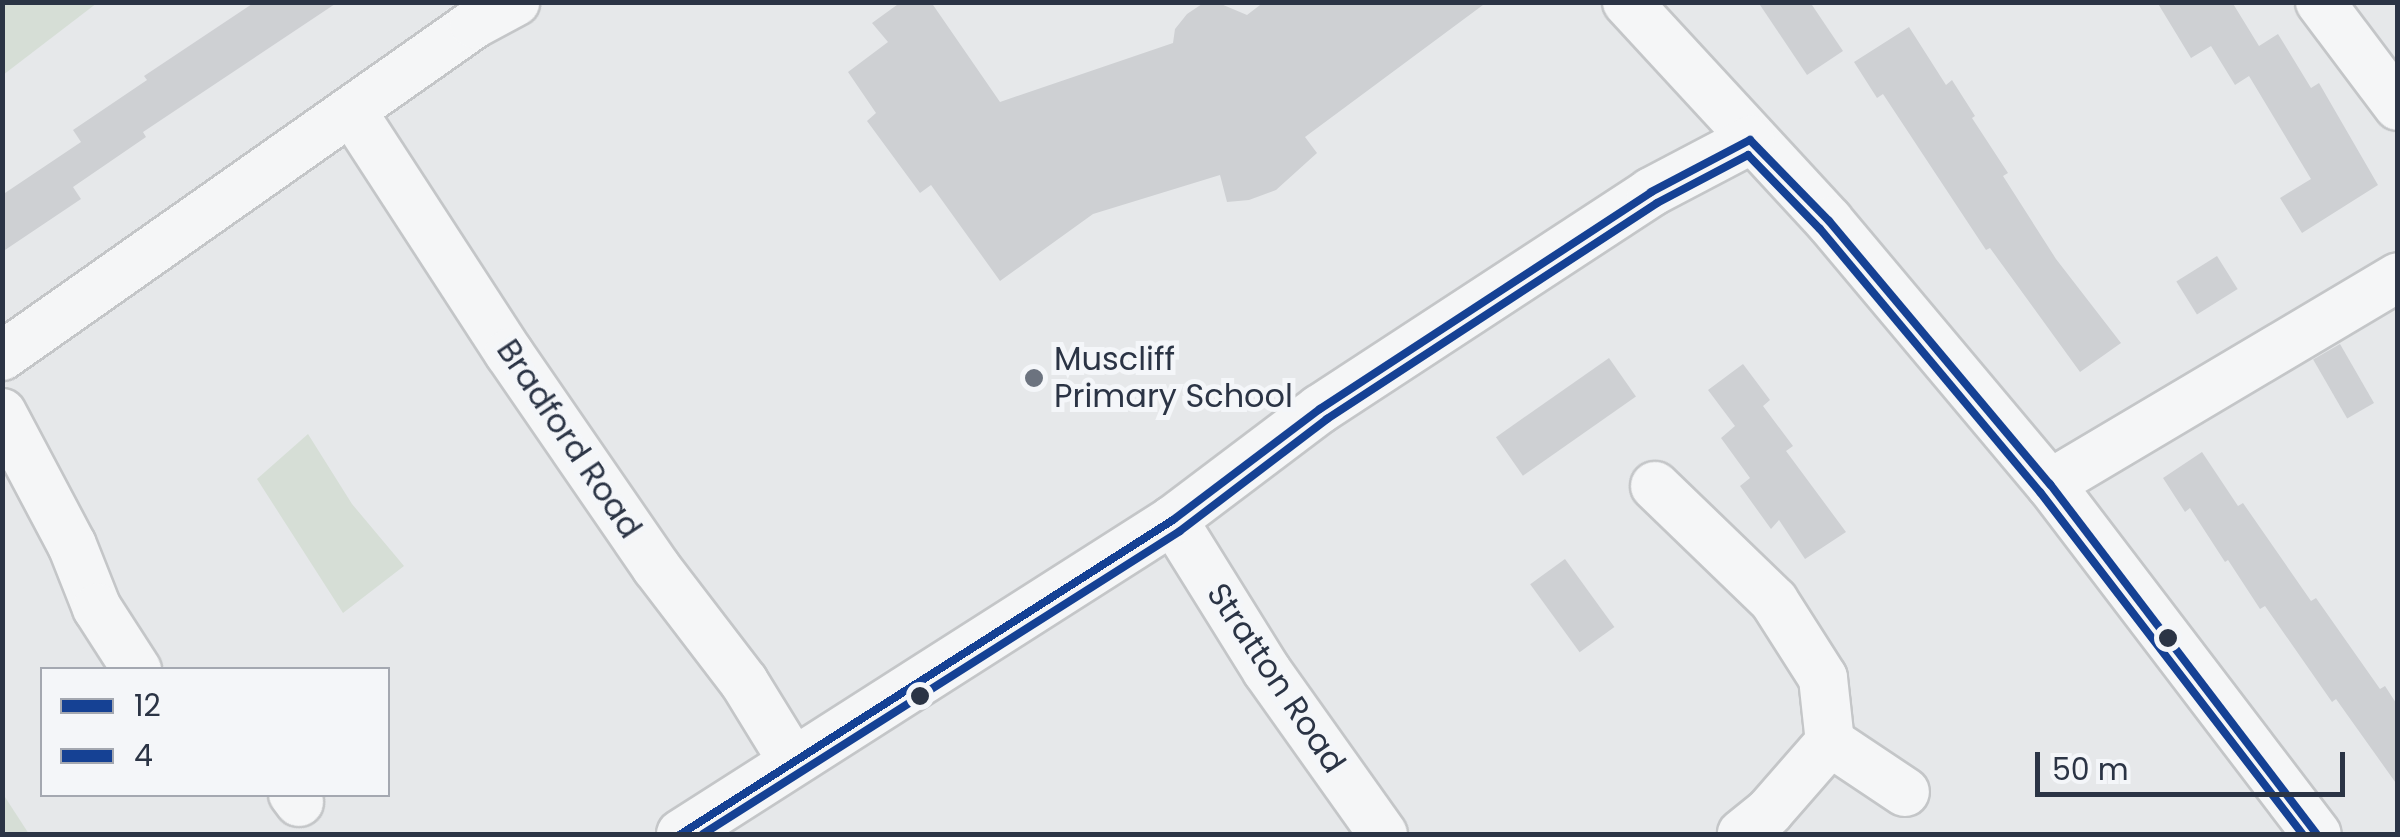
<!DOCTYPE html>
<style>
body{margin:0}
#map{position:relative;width:2400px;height:837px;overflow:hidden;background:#e6e8ea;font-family:Poppins,sans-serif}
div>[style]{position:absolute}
.green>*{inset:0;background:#d6ded6}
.building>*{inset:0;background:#ced0d3;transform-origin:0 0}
.roads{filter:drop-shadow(2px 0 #c4c6c8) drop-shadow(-2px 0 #c4c6c8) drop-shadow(0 2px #c4c6c8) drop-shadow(0 -2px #c4c6c8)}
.minor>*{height:48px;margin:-24px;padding:0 24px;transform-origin:24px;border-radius:24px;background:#f5f6f7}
.bus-1>*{height:8px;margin:-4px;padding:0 4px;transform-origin:4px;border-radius:4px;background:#154194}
.bus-2>*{height:8px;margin:-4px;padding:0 4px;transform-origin:4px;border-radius:4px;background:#154194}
.dots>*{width:28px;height:28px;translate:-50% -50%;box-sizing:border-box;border:5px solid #f4f6f9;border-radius:50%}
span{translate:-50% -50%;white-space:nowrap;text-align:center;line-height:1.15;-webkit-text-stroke:10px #f4f6f9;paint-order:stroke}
.poi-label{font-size:32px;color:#2b3445}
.left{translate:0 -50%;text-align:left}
.street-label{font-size:32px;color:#2b3445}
.frame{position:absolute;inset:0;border:5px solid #2b3445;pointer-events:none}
.legend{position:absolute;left:40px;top:667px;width:350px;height:130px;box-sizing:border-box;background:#f4f6f9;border:2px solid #a4a8b1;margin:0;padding:12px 18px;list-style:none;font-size:30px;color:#2b3445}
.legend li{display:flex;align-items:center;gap:20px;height:50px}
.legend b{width:50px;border:2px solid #a4a8b1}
.scale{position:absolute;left:2035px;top:752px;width:310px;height:45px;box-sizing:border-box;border:5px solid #2b3445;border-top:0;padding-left:12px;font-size:30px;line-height:35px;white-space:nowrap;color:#2b3445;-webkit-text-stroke:8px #f4f6f9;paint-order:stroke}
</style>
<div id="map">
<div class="green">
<i style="clip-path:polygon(3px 2px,97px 2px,97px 3px,3px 75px)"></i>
<i style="clip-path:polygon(308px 434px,352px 504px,404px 566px,343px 613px,257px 479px)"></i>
<i style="clip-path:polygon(2px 794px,3px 794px,29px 834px,3px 834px)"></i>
</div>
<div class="building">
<i style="clip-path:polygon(255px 2px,338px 2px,143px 132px,146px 137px,73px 187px,81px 199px,2px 252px,2px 195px,81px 142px,73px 130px,147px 80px,144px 76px)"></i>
<i style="clip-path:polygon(901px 2px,931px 2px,1000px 102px,1173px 43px,1175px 29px,1187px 14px,1202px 4px,1221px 4px,1247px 15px,1264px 2px,1487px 2px,1305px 137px,1317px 153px,1276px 190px,1249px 200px,1227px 202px,1220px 175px,1093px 214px,1000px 281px,931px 185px,920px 193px,867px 121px,876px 113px,848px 72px,888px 42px,872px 23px)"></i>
<i style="clip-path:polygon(1758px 2px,1810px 2px,1843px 51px,1807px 75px)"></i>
<i style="clip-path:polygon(2157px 2px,2232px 2px,2259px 46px,2278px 34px,2311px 88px,2319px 83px,2378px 185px,2302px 233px,2280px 198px,2311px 179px,2249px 76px,2235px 85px,2211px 46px,2191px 58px)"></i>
<i style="clip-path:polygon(1909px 27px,1946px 85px,1952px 80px,1975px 116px,1972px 118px,2008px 173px,2003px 176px,2056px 259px,2121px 343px,2080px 372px,1990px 248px,1986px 250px,1883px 94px,1877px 98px,1854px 62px)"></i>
<i style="left:2217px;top:256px;width:39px;height:48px;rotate:58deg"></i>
<i style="left:2340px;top:344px;width:68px;height:31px;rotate:60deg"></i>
<i style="left:1609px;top:358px;width:47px;height:138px;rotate:55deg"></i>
<i style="clip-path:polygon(1743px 364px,1770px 400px,1763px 406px,1793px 446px,1786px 451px,1846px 532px,1805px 559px,1779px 520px,1771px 529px,1740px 486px,1750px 478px,1721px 438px,1735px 426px,1708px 390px)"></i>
<i style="clip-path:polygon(2202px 452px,2238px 506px,2243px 503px,2311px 601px,2316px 598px,2380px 689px,2385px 686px,2398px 706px,2398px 786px,2336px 699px,2332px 702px,2265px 606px,2260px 609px,2228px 560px,2225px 562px,2190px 508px,2185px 512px,2163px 478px)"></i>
<i style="left:1565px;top:559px;width:84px;height:43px;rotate:54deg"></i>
</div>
<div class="roads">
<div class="minor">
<i style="left:1627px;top:2px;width:298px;rotate:47.3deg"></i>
<i style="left:1829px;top:221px;width:344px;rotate:50deg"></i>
<i style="left:2050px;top:484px;width:440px;rotate:52.7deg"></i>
<i style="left:2320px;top:2px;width:130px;rotate:53.1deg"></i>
<i style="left:353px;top:113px;width:286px;rotate:57deg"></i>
<i style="left:509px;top:353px;width:260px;rotate:55.5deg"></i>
<i style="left:656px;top:567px;width:145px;rotate:52.6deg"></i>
<i style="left:744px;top:682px;width:92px;rotate:58.4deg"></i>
<i style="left:2px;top:356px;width:577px;rotate:-35.12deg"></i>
<i style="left:474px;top:24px;width:47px;rotate:-28.2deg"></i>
<i style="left:2px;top:413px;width:149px;rotate:62.1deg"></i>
<i style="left:72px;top:545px;width:68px;rotate:68.4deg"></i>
<i style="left:97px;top:608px;width:74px;rotate:57.2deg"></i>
<i style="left:2050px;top:484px;width:405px;rotate:-30.7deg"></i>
<i style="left:1655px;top:486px;width:165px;rotate:44deg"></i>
<i style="left:1774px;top:601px;width:91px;rotate:57.5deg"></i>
<i style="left:1823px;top:678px;width:64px;rotate:83.8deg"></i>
<i style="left:1830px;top:742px;width:93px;rotate:131.1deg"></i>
<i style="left:1769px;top:812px;width:35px;rotate:141deg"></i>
<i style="left:1173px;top:520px;width:178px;rotate:58.1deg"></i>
<i style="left:1267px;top:671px;width:200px;rotate:54.6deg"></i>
<i style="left:1830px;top:742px;width:90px;rotate:33.7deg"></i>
<i style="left:293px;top:794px;width:10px;rotate:53deg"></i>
<i style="left:681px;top:834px;width:584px;rotate:-32.55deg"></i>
<i style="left:1173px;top:520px;width:184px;rotate:-37.1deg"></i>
<i style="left:1320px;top:409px;width:396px;rotate:-33.2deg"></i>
<i style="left:1651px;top:192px;width:112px;rotate:-27.7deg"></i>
</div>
</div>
<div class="bus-1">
<i style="left:1750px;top:140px;width:113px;rotate:45.7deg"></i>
<i style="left:1829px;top:221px;width:344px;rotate:50deg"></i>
<i style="left:2050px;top:484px;width:440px;rotate:52.7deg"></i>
<i style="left:681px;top:834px;width:584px;rotate:-32.55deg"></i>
<i style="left:1173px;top:520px;width:184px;rotate:-37.1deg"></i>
<i style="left:1320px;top:409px;width:396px;rotate:-33.2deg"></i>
<i style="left:1651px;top:192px;width:112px;rotate:-27.7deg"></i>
</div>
<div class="bus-2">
<i style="left:703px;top:834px;width:565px;rotate:-32.42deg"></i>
<i style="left:1180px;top:531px;width:185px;rotate:-37.3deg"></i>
<i style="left:1327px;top:419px;width:394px;rotate:-33.2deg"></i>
<i style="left:1657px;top:203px;width:103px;rotate:-27.8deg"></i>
<i style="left:1748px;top:155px;width:103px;rotate:45.8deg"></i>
<i style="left:1820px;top:229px;width:343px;rotate:50.1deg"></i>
<i style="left:2040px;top:492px;width:431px;rotate:52.5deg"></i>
</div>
<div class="dots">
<i style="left:1034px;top:378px;background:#6c737f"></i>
<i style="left:2168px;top:638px;background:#2b3445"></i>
<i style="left:920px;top:696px;background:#2b3445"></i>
</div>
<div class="poi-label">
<span class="left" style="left:1054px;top:378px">Muscliff<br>Primary School</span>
</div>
<div class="street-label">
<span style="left:569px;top:439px;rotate:56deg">Bradford Road</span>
<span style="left:1276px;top:678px;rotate:56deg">Stratton Road</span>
</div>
<div class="frame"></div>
<ul class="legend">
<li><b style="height:12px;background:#154194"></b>12</li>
<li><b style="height:12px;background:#154194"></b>4</li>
</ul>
<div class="scale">50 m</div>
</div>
